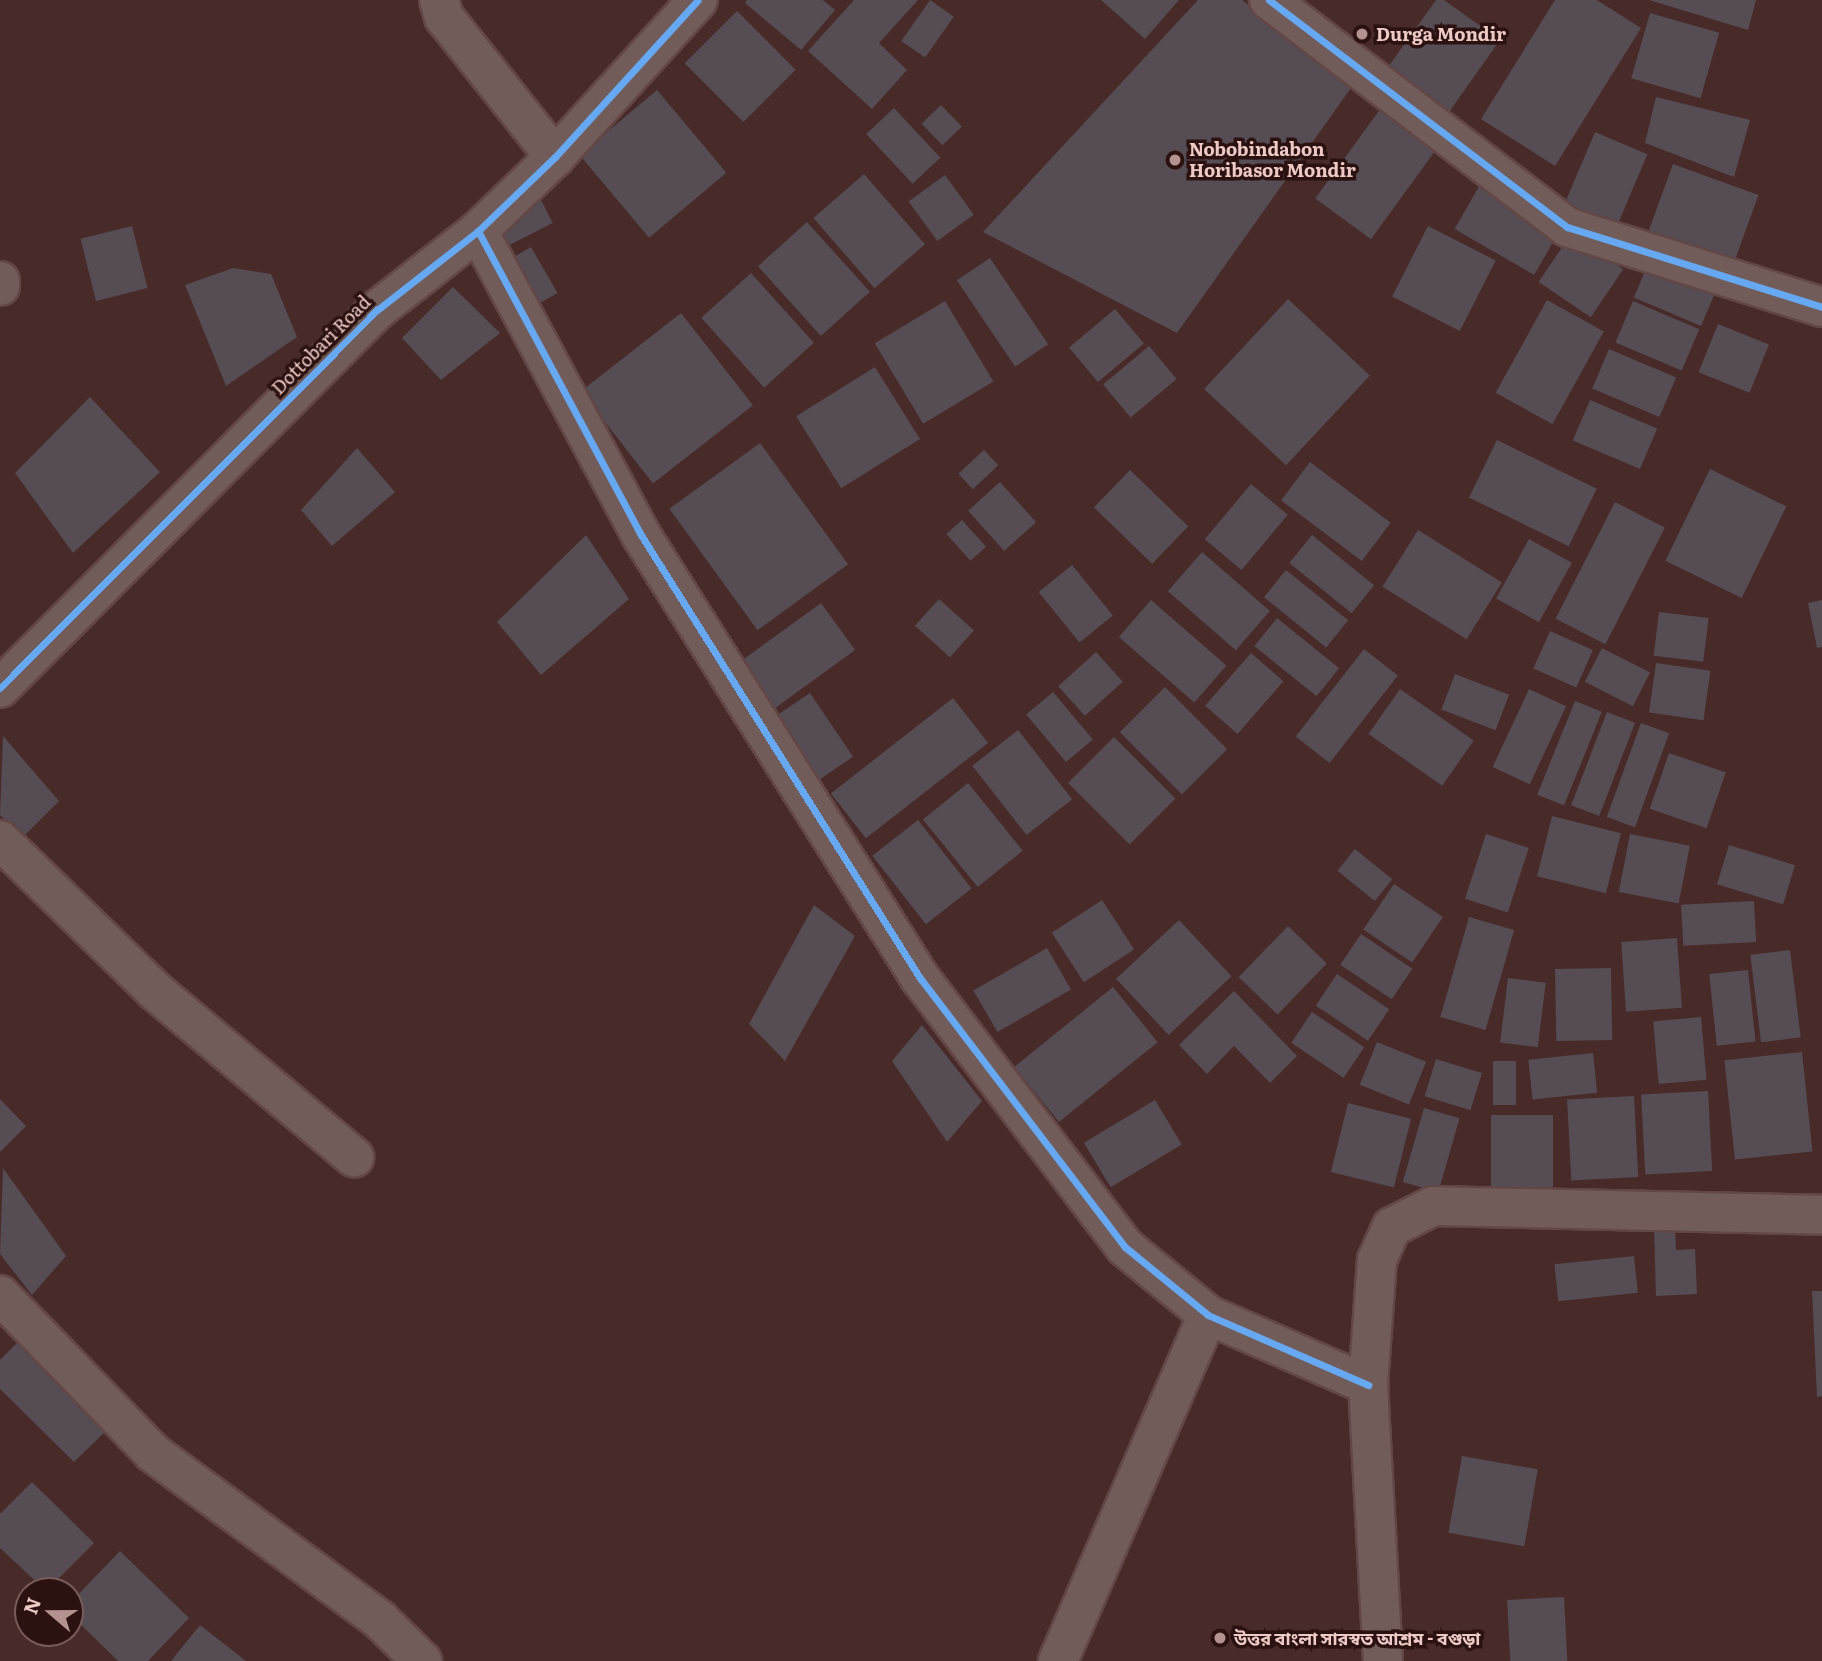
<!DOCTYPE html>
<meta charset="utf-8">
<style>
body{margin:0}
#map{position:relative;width:1822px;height:1661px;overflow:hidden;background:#482a29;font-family:Literata,"Noto Sans Bengali",serif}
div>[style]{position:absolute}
.building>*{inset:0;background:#554c54;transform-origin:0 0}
.roads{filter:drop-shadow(2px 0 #624746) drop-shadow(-2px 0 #624746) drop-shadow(0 2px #624746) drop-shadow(0 -2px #624746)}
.minor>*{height:38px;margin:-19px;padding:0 19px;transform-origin:19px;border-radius:19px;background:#725c5a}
.tertiary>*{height:38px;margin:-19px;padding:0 19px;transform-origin:19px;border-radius:19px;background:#725c5a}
.cycleway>*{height:7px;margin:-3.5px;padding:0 3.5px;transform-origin:3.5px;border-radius:3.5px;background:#66a8f1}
.dots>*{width:19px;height:19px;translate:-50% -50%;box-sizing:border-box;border:4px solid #2b1210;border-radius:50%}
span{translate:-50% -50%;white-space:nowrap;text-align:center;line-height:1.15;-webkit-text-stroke:7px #2b1210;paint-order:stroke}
.poi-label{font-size:18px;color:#eecac6;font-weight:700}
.left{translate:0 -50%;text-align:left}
.street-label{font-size:18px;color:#eecac6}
.north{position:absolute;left:14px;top:1577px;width:70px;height:70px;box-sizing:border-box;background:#2b1210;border:2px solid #795c59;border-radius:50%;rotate:290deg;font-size:19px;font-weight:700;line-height:28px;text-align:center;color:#eecac6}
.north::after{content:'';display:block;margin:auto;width:24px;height:32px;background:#b4928f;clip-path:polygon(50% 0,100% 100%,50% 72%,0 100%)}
</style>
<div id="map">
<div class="building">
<i style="clip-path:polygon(747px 0,823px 0,835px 10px,801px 50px,745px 3px)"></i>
<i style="clip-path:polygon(854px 0,918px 0,879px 43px,907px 70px,872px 109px,808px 51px)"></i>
<i style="left:930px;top:0;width:29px;height:50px;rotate:35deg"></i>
<i style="clip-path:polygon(1101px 0,1179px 0,1145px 39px)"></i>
<i style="clip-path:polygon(1198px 0,1242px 0,1351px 88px,1177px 333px,983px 232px)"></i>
<i style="clip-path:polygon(1436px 0,1444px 0,1500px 40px,1449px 112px,1388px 67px)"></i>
<i style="clip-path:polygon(1555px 0,1597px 0,1641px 28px,1555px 166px,1481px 119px)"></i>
<i style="clip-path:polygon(1649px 0,1756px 0,1748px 30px)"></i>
<i style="left:737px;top:11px;width:83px;height:74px;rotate:45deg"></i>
<i style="left:1650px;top:13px;width:72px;height:68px;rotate:16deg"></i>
<i style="left:657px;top:90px;width:108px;height:101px;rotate:50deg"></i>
<i style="clip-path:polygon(1656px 97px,1750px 120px,1734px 177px,1645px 143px)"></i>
<i style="left:941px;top:105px;width:30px;height:27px;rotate:46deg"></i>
<i style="left:894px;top:108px;width:68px;height:38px;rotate:47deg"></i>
<i style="left:1381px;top:108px;width:69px;height:112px;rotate:36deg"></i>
<i style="left:1595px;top:132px;width:57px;height:85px;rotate:23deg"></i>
<i style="left:1673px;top:164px;width:91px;height:76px;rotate:20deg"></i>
<i style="left:864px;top:174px;width:93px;height:67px;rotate:49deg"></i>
<i style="left:945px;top:175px;width:49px;height:45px;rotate:54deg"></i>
<i style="left:1481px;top:183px;width:92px;height:53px;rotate:30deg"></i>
<i style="left:540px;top:198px;width:28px;height:51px;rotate:63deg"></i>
<i style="left:807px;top:222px;width:94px;height:66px;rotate:48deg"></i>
<i style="left:132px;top:226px;width:64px;height:53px;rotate:76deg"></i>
<i style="left:1428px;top:226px;width:76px;height:79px;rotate:27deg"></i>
<i style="left:1571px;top:234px;width:63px;height:58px;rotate:34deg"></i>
<i style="left:531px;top:247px;width:53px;height:30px;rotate:60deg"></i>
<i style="left:1651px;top:257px;width:73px;height:44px;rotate:23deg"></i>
<i style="left:990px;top:258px;width:104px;height:40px;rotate:56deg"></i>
<i style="clip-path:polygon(233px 268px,271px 274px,297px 337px,226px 386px,185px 285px)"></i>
<i style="left:751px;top:273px;width:94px;height:67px;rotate:48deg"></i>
<i style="clip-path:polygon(453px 287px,500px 333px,441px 380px,402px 338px)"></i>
<i style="left:1288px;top:299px;width:112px;height:123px;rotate:43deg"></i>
<i style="left:1547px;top:300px;width:65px;height:106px;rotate:29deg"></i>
<i style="left:945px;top:301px;width:94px;height:82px;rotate:59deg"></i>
<i style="left:1633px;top:301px;width:72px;height:45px;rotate:23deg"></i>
<i style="left:1115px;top:309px;width:45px;height:60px;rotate:50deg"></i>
<i style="left:681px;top:313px;width:117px;height:127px;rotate:52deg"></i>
<i style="left:1718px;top:324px;width:55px;height:52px;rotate:22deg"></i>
<i style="left:1149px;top:346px;width:43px;height:60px;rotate:50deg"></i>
<i style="left:1609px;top:349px;width:73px;height:43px;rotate:23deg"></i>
<i style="left:875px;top:367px;width:85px;height:93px;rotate:58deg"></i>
<i style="clip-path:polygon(90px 397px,160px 472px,73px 553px,15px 473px)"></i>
<i style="left:1590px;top:400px;width:73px;height:44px;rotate:23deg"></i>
<i style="left:1497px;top:440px;width:111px;height:64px;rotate:26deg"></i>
<i style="left:760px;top:443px;width:150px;height:112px;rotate:54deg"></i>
<i style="clip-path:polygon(357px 448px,395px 492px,332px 546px,301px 510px)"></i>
<i style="left:984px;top:450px;width:21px;height:35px;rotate:47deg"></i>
<i style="left:1310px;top:462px;width:101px;height:48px;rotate:37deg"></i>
<i style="left:1710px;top:469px;width:85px;height:102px;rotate:26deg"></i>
<i style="left:1130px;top:470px;width:81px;height:52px;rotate:44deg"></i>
<i style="left:1000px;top:482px;width:54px;height:43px;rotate:48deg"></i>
<i style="left:1251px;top:484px;width:48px;height:72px;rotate:40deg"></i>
<i style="left:1615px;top:502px;width:56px;height:131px;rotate:27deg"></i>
<i style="left:962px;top:520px;width:36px;height:21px;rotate:48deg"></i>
<i style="left:1418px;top:530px;width:99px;height:67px;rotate:32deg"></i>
<i style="clip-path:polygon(586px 535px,629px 599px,541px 675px,497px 622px)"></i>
<i style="left:1312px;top:535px;width:80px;height:36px;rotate:39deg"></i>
<i style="left:1529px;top:539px;width:49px;height:68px;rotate:29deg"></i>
<i style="left:1202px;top:552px;width:90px;height:52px;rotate:41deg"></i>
<i style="left:1072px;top:565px;width:65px;height:43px;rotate:51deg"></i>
<i style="left:1286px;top:570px;width:80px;height:35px;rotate:39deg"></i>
<i style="left:939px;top:599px;width:47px;height:36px;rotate:42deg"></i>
<i style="left:1151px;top:600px;width:100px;height:49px;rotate:41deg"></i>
<i style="clip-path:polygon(1822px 600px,1822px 647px,1817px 648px,1808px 603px)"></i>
<i style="left:821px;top:603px;width:58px;height:100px;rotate:54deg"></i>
<i style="left:1659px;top:612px;width:50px;height:44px;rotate:7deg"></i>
<i style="left:1277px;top:618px;width:80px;height:36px;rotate:39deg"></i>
<i style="left:1550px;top:631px;width:47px;height:41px;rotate:24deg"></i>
<i style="left:1602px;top:648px;width:54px;height:38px;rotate:27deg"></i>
<i style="left:1364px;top:649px;width:43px;height:111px;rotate:38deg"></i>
<i style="left:1096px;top:652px;width:40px;height:51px;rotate:48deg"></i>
<i style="left:1251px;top:653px;width:43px;height:70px;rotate:41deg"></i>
<i style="left:1656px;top:663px;width:55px;height:50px;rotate:8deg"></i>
<i style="left:1455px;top:674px;width:58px;height:38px;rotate:21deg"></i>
<i style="left:1165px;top:687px;width:88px;height:64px;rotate:45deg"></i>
<i style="left:1400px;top:689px;width:90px;height:55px;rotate:35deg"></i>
<i style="left:1529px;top:689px;width:41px;height:86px;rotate:25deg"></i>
<i style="left:1053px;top:692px;width:62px;height:35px;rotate:50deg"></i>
<i style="left:810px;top:693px;width:77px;height:43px;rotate:56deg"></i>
<i style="left:953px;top:698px;width:57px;height:155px;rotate:52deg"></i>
<i style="left:1575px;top:701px;width:29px;height:101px;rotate:22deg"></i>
<i style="left:1607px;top:712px;width:30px;height:100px;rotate:21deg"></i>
<i style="left:1641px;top:723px;width:30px;height:100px;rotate:20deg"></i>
<i style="left:1018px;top:730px;width:88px;height:58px;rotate:52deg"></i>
<i style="clip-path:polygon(3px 736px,59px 801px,23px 837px,0 815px)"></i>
<i style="left:1114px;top:737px;width:87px;height:65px;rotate:45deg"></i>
<i style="left:1669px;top:753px;width:60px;height:59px;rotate:19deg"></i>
<i style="left:968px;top:783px;width:87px;height:58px;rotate:51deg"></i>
<i style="left:1552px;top:816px;width:71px;height:62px;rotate:14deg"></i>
<i style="left:918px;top:820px;width:87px;height:58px;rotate:52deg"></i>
<i style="left:1486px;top:834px;width:45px;height:68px;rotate:18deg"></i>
<i style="left:1630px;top:834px;width:61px;height:59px;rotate:11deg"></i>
<i style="left:1729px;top:845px;width:69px;height:41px;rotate:17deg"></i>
<i style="left:1355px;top:849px;width:48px;height:28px;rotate:39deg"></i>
<i style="left:1394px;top:884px;width:59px;height:55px;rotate:34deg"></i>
<i style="left:1102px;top:900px;width:59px;height:60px;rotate:57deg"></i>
<i style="left:1754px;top:901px;width:41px;height:73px;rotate:87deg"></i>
<i style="clip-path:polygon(814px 905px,855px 936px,785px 1061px,749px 1024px)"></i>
<i style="left:1469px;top:917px;width:47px;height:104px;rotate:16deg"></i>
<i style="left:1179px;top:920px;width:77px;height:86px;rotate:47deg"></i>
<i style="left:1288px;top:926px;width:54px;height:71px;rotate:44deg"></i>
<i style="left:1361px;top:934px;width:62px;height:37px;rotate:34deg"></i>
<i style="left:1677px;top:938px;width:70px;height:56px;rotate:86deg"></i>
<i style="left:1047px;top:948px;width:48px;height:85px;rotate:60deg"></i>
<i style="left:1790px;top:950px;width:88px;height:40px;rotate:83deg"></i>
<i style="left:1611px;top:968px;width:72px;height:56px;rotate:89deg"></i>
<i style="left:1748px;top:970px;width:72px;height:39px;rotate:84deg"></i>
<i style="left:1337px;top:974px;width:63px;height:38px;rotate:34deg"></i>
<i style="left:1508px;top:978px;width:38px;height:65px;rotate:7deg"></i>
<i style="left:1113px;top:987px;width:71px;height:127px;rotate:51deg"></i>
<i style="clip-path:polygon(1234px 991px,1297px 1056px,1270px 1083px,1234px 1046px,1207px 1074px,1179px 1045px)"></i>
<i style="left:1312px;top:1012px;width:63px;height:37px;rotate:34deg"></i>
<i style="left:1701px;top:1017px;width:63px;height:48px;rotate:85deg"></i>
<i style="clip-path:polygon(922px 1025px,982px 1101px,947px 1142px,892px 1061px)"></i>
<i style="left:1377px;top:1042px;width:53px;height:46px;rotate:22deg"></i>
<i style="left:1802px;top:1052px;width:100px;height:78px;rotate:84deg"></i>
<i style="left:1593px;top:1053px;width:40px;height:65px;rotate:84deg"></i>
<i style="left:1436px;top:1059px;width:48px;height:39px;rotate:17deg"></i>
<i style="left:1493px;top:1061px;width:23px;height:44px"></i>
<i style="left:1708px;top:1091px;width:80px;height:67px;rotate:87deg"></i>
<i style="left:1634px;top:1096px;width:81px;height:67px;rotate:87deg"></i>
<i style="clip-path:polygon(0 1099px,26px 1126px,0 1152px)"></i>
<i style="left:1155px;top:1100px;width:52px;height:83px;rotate:59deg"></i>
<i style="left:1348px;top:1103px;width:65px;height:71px;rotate:14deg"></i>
<i style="left:1424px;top:1108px;width:37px;height:77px;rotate:16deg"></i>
<i style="left:1491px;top:1115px;width:62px;height:72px"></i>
<i style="clip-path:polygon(3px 1168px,66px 1256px,32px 1295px,0 1254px)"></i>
<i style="clip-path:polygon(1675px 1226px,1676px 1250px,1695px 1249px,1697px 1294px,1656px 1296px,1654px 1227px)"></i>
<i style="left:1634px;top:1256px;width:37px;height:80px;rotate:84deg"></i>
<i style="clip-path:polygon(1812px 1291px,1822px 1291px,1822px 1396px,1817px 1397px)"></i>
<i style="clip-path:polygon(18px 1342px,108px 1429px,74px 1462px,0 1389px,0 1360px)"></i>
<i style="left:1462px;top:1456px;width:77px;height:78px;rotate:10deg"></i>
<i style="clip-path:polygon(32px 1482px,94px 1543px,46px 1591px,0 1548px,0 1514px)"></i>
<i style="clip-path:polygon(120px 1551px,189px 1618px,148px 1661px,118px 1661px,70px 1614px,70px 1603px)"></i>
<i style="left:1564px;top:1597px;width:64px;height:57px;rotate:87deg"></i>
<i style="clip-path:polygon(200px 1625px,246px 1661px,171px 1661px)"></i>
</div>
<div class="roads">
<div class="minor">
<i style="left:439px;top:0;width:18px;rotate:74deg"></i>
<i style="left:444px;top:17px;width:179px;rotate:51.6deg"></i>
<i style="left:1269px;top:0;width:375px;rotate:37.3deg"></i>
<i style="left:1567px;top:227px;width:267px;rotate:17.4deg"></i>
<i style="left:478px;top:231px;width:345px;rotate:61.8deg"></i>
<i style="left:641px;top:535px;width:524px;rotate:57.8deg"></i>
<i style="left:920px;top:978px;width:338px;rotate:52.7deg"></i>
<i style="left:1125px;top:1247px;width:107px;rotate:39.3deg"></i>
<i style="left:1208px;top:1315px;width:175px;rotate:23.6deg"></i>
<i style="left:0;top:281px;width:5px;rotate:90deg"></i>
<i style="left:0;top:840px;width:215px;rotate:44.2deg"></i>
<i style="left:154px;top:990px;width:261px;rotate:39.9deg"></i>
<i style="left:0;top:1295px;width:220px;rotate:45.9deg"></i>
<i style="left:153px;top:1453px;width:282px;rotate:36.3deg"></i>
<i style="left:380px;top:1620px;width:59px;rotate:44.3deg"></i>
<i style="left:1058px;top:1661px;width:377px;rotate:-66.6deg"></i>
<i style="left:1383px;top:1661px;width:276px;rotate:-93.1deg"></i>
<i style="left:1368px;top:1385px;width:125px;rotate:-85.9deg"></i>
<i style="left:1377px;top:1260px;width:36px;rotate:-66deg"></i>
<i style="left:1392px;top:1227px;width:46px;rotate:-27.1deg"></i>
<i style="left:1433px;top:1206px;width:389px;rotate:1.3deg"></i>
</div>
<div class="tertiary">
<i style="left:0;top:688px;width:534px;rotate:-45.08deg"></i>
<i style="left:377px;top:310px;width:128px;rotate:-38deg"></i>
<i style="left:478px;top:231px;width:107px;rotate:-43.9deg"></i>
<i style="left:555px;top:157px;width:212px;rotate:-47.7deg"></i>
</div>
</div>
<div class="cycleway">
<i style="left:1269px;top:0;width:375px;rotate:37.3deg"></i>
<i style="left:1567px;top:227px;width:267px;rotate:17.4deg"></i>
<i style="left:478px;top:231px;width:345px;rotate:61.8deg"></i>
<i style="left:641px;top:535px;width:524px;rotate:57.8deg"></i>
<i style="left:920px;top:978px;width:338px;rotate:52.7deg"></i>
<i style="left:1125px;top:1247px;width:107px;rotate:39.3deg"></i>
<i style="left:1208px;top:1315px;width:175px;rotate:23.6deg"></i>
<i style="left:0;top:688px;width:534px;rotate:-45.08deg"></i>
<i style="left:377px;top:310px;width:128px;rotate:-38deg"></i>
<i style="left:478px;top:231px;width:107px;rotate:-43.9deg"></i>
<i style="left:555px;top:157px;width:212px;rotate:-47.7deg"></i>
</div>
<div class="dots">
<i style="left:1362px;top:34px;background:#b4928f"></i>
<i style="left:1175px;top:160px;background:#b4928f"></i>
<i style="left:1220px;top:1638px;background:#b4928f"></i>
</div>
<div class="poi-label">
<span class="left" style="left:1376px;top:34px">Durga Mondir</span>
<span class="left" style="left:1189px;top:160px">Nobobindabon<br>Horibasor Mondir</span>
<span class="left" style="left:1234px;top:1638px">উত্তর বাংলা সারস্বত আশ্রম - বগুড়া</span>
</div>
<div class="street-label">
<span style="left:321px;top:345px;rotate:-45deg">Dottobari Road</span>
</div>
<div class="north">N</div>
</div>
